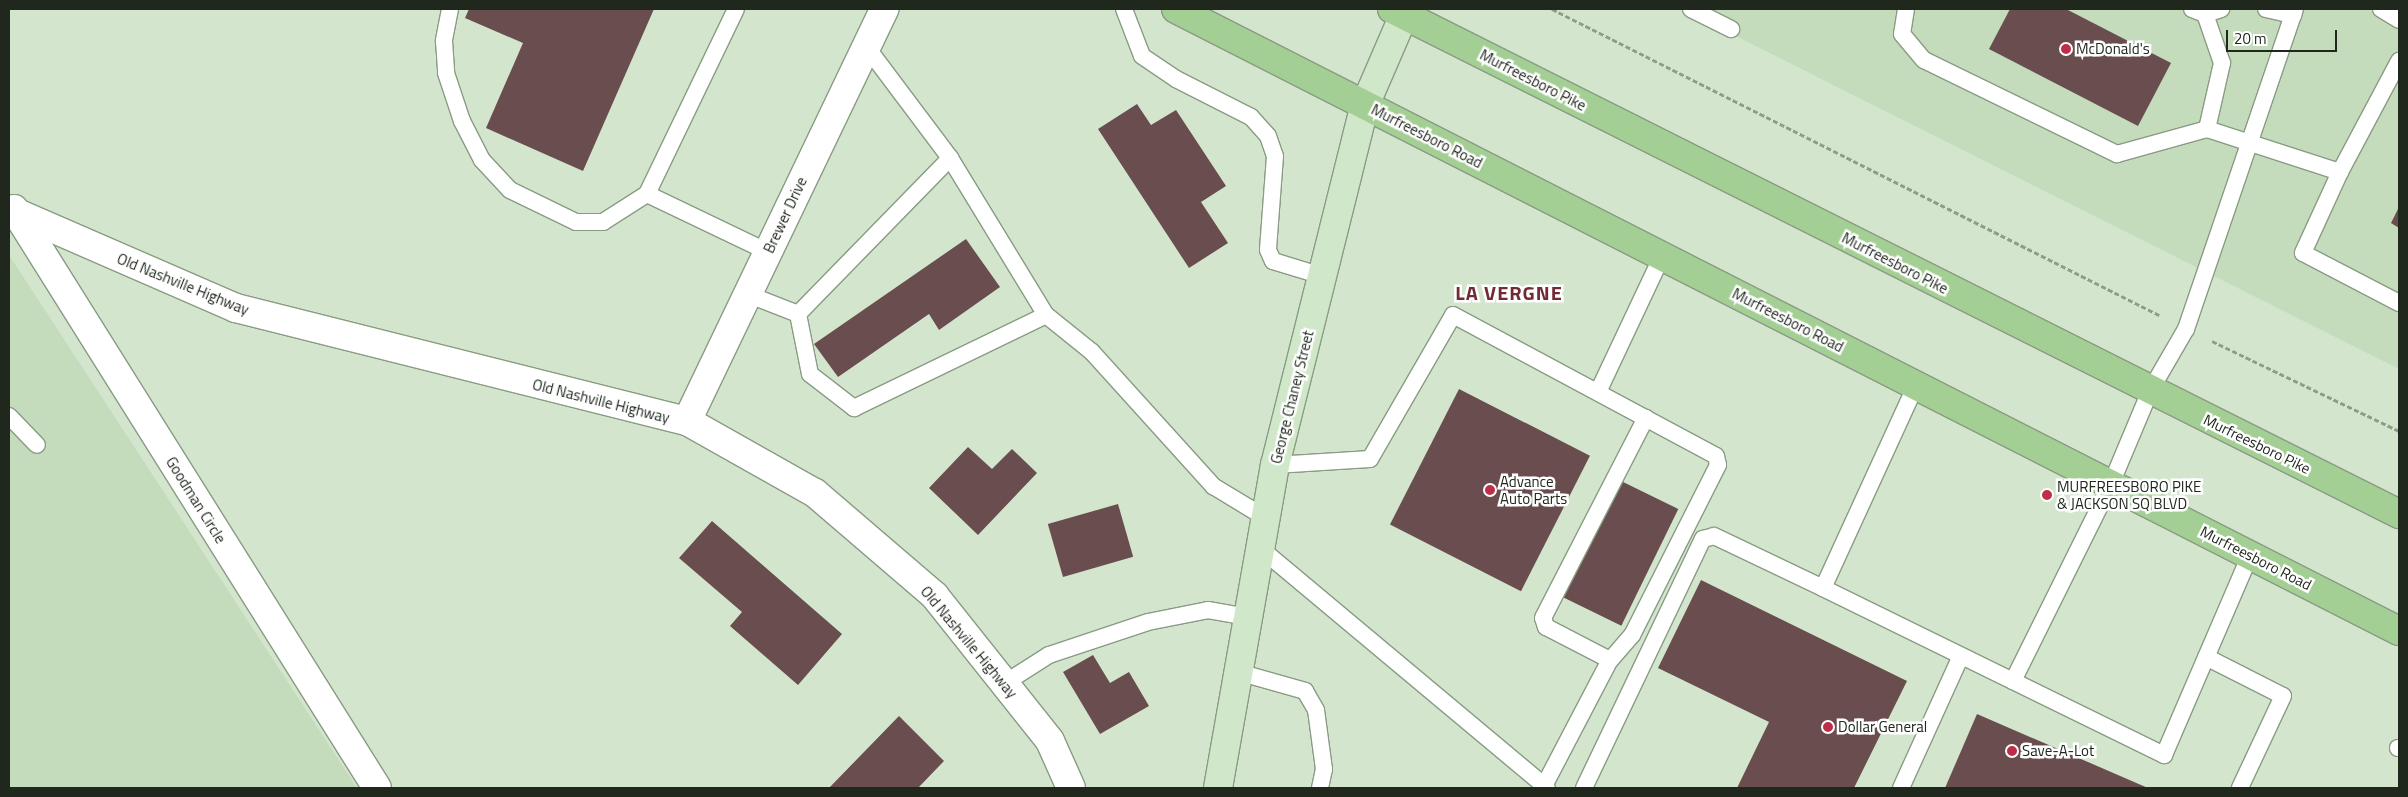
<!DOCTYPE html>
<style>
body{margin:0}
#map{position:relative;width:2408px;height:797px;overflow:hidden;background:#d3e6cd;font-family:"Titillium Web",sans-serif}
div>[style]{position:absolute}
.built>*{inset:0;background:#c4dcbc}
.building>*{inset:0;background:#6a4d4f;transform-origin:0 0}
.path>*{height:3px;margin-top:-1.5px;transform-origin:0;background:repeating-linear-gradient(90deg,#8e9d8a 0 5px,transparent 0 7.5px)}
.roads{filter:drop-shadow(1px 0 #899b83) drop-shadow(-1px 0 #899b83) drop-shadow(0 1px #899b83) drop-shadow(0 -1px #899b83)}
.lane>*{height:16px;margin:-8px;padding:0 8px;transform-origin:8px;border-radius:8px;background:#fff}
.street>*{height:28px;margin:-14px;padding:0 14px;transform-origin:14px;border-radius:14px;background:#fff}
.secondary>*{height:28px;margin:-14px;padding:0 14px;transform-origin:14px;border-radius:14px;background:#d1e7ca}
.primary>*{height:28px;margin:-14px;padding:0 14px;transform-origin:14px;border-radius:14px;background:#a4cf94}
.dots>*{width:14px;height:14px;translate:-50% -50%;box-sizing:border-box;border:2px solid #fff;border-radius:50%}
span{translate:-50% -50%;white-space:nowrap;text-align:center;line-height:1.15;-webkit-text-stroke:5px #fff;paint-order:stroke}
.poi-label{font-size:15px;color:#20281e}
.left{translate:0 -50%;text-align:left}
.street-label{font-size:15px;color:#20281e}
.district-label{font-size:20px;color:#722b35;font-weight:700;letter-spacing:1px}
.frame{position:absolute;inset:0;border:10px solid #20281e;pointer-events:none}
.scale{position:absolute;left:2226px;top:30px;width:111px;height:22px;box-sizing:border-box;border:2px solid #20281e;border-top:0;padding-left:6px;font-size:15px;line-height:18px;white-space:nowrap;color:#20281e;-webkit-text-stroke:4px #fff;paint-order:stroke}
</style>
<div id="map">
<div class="built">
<i style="clip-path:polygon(1682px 9px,2399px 9px,2399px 369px)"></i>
<i style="clip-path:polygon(9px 255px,357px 788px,9px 788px)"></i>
</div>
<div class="building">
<i style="clip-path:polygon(469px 9px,654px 9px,583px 171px,486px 128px,523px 43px,465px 18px)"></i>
<i style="clip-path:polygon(2010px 9px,2066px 9px,2171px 63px,2138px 126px,1989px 49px)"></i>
<i style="clip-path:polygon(1137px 104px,1151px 125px,1176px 110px,1226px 186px,1201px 202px,1228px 243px,1189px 268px,1098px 129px)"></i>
<i style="clip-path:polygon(2399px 207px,2399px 228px,2391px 223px)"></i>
<i style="clip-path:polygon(966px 239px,1000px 287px,939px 330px,929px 314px,838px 377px,814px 344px)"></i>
<i style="left:1459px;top:389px;width:147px;height:152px;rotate:27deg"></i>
<i style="clip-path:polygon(968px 447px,992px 469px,1012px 449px,1037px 473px,978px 535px,929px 488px)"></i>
<i style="left:1619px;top:480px;width:66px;height:130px;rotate:26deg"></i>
<i style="left:1118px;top:504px;width:55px;height:73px;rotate:74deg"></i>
<i style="clip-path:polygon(712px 521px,842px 634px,798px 685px,730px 626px,742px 612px,679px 558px)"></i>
<i style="clip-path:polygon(1701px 580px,1907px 681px,1854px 788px,1737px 788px,1769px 722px,1658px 668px)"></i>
<i style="clip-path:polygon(1093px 655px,1110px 683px,1129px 672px,1149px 706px,1100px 734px,1063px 672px)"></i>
<i style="clip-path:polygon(1977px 714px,2148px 788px,1945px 788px)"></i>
<i style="clip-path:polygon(899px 716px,944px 761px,918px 788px,829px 788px)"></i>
</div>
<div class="path">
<i style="left:1552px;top:9px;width:682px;rotate:26.75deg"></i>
<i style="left:2212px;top:341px;width:208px;rotate:25.7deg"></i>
</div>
<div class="roads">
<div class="lane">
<i style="left:450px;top:9px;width:33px;rotate:101deg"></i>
<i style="left:444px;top:41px;width:32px;rotate:86deg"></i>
<i style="left:446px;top:73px;width:51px;rotate:71.6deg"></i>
<i style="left:462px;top:121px;width:44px;rotate:62.9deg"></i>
<i style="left:482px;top:160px;width:41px;rotate:47deg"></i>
<i style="left:510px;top:190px;width:73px;rotate:25.9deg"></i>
<i style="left:576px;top:222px;width:27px"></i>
<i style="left:603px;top:222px;width:52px;rotate:-32.5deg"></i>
<i style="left:736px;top:9px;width:205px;rotate:115.7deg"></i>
<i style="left:647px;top:194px;width:134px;rotate:25.6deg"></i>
<i style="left:1124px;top:9px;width:50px;rotate:69deg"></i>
<i style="left:1142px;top:56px;width:41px;rotate:34.1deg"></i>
<i style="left:1176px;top:79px;width:84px;rotate:26.9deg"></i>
<i style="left:1251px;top:117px;width:25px;rotate:48deg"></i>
<i style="left:1268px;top:136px;width:21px;rotate:71deg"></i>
<i style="left:1275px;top:156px;width:94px;rotate:94.3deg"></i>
<i style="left:1268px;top:250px;width:12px;rotate:66deg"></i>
<i style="left:1273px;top:261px;width:51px;rotate:17deg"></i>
<i style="left:1691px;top:9px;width:45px;rotate:26.6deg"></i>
<i style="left:1906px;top:9px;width:25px;rotate:99deg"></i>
<i style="left:1902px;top:34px;width:34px;rotate:50deg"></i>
<i style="left:1924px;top:60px;width:215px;rotate:26deg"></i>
<i style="left:2117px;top:154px;width:93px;rotate:-15.5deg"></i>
<i style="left:2207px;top:129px;width:140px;rotate:17.9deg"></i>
<i style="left:2340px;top:172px;width:126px;rotate:-62deg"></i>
<i style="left:2192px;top:9px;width:14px;rotate:21deg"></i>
<i style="left:2205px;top:14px;width:17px;rotate:-17deg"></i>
<i style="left:2266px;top:9px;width:28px;rotate:13deg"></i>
<i style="left:2293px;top:15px;width:6px;rotate:-72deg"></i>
<i style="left:2381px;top:9px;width:21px;rotate:31deg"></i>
<i style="left:2205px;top:14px;width:52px;rotate:70.9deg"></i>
<i style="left:2222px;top:63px;width:68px;rotate:102.8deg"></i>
<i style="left:950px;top:158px;width:184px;rotate:58.6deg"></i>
<i style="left:2340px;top:172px;width:89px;rotate:114.6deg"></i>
<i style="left:2303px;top:253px;width:108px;rotate:27.5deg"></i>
<i style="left:747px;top:294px;width:55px;rotate:21.4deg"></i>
<i style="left:798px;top:314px;width:218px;rotate:-45.7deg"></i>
<i style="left:950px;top:158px;width:140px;rotate:-126.9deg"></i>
<i style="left:798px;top:314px;width:61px;rotate:78.7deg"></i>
<i style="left:810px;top:374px;width:56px;rotate:37.7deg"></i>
<i style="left:854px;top:408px;width:213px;rotate:-25.8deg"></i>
<i style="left:1046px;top:315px;width:59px;rotate:38.8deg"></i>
<i style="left:1092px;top:352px;width:181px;rotate:47.9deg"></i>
<i style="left:1213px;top:486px;width:62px;rotate:31.1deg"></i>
<i style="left:1916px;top:385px;width:223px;rotate:114.6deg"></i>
<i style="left:1823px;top:588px;width:380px;rotate:26.1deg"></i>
<i style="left:2164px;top:755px;width:218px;rotate:-66.7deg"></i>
<i style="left:1598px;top:392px;width:150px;rotate:-64.8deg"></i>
<i style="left:9px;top:416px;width:40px;rotate:46deg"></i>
<i style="left:1275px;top:465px;width:95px;rotate:-3.6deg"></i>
<i style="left:1370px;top:459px;width:166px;rotate:-60deg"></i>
<i style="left:1453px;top:315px;width:298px;rotate:28.2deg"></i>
<i style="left:1716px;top:456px;width:9px;rotate:77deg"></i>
<i style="left:1718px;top:465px;width:191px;rotate:116.8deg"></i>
<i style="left:1632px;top:635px;width:33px;rotate:131deg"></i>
<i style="left:1260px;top:548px;width:374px;rotate:39.9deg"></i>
<i style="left:2206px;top:657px;width:86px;rotate:26.9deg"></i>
<i style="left:2283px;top:696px;width:102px;rotate:115.1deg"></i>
<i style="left:1238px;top:672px;width:70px;rotate:15.8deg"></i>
<i style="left:1305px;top:691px;width:22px;rotate:60deg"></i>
<i style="left:1316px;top:710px;width:60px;rotate:82.3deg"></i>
<i style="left:1324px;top:769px;width:19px;rotate:102deg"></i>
<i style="left:2013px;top:681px;width:220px;rotate:-63.6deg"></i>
<i style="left:2111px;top:484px;width:101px;rotate:-67.2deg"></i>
<i style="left:2150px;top:391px;width:72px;rotate:-59.9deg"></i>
<i style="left:2186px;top:329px;width:332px;rotate:-71.2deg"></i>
<i style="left:1005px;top:683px;width:52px;rotate:-32.5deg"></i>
<i style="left:1049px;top:655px;width:104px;rotate:-18.4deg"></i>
<i style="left:1148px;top:622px;width:61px;rotate:-11.3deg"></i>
<i style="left:1208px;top:610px;width:41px;rotate:9.9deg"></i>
<i style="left:2398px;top:748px;width:1px"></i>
<i style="left:1544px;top:786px;width:142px;rotate:-62.4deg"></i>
<i style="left:1610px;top:660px;width:72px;rotate:-152.7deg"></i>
<i style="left:1546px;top:627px;width:9px;rotate:-108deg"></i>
<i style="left:1543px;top:618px;width:225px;rotate:-62.8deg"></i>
<i style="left:1584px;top:788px;width:276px;rotate:-64.5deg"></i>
<i style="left:1703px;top:539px;width:11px;rotate:-15deg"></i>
<i style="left:1714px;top:536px;width:121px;rotate:25.5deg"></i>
<i style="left:1901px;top:788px;width:145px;rotate:-65.6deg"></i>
</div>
<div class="street">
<i style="left:14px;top:209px;width:683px;rotate:57.91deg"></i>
<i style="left:15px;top:212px;width:241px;rotate:23.5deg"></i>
<i style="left:236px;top:308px;width:465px;rotate:14.1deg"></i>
<i style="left:687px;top:421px;width:147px;rotate:29.4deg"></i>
<i style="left:815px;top:493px;width:157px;rotate:40.6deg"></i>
<i style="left:934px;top:595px;width:186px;rotate:51.5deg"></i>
<i style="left:1050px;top:741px;width:51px;rotate:65.9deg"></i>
<i style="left:687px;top:421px;width:457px;rotate:-64.4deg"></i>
</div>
<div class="secondary">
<i style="left:1218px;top:788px;width:328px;rotate:-80deg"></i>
<i style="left:1275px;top:465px;width:371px;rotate:-76deg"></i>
<i style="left:1365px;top:105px;width:98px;rotate:-66.6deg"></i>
</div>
<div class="primary">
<i style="left:1176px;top:9px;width:1372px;rotate:26.96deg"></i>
<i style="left:1392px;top:9px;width:1127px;rotate:26.63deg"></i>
</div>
</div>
<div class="dots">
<i style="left:2066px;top:49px;background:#be2d4a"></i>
<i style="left:1490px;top:490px;background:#be2d4a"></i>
<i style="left:2047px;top:495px;background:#be2d4a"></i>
<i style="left:1828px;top:727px;background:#be2d4a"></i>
<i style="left:2012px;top:751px;background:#be2d4a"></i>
</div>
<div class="poi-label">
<span class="left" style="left:2076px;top:49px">McDonald's</span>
<span class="left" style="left:1500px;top:490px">Advance<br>Auto Parts</span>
<span class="left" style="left:2057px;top:495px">MURFREESBORO PIKE<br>&amp; JACKSON SQ BLVD</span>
<span class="left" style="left:1838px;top:727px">Dollar General</span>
<span class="left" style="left:2022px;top:751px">Save-A-Lot</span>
</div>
<div class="street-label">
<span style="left:1533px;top:80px;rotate:27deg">Murfreesboro Pike</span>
<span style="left:1427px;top:136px;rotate:27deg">Murfreesboro Road</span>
<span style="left:785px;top:215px;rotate:-65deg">Brewer Drive</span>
<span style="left:1895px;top:263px;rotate:27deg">Murfreesboro Pike</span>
<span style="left:183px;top:284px;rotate:22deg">Old Nashville Highway</span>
<span style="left:1788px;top:320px;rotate:27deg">Murfreesboro Road</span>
<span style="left:1292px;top:397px;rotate:-76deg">George Chaney Street</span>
<span style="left:601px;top:401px;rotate:14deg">Old Nashville Highway</span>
<span style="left:2257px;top:444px;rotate:26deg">Murfreesboro Pike</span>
<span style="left:196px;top:500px;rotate:58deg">Goodman Circle</span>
<span style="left:2256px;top:558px;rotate:27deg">Murfreesboro Road</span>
<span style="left:969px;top:642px;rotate:50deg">Old Nashville Highway</span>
</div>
<div class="district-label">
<span style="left:1509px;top:292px">LA VERGNE</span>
</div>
<div class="frame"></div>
<div class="scale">20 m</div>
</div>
